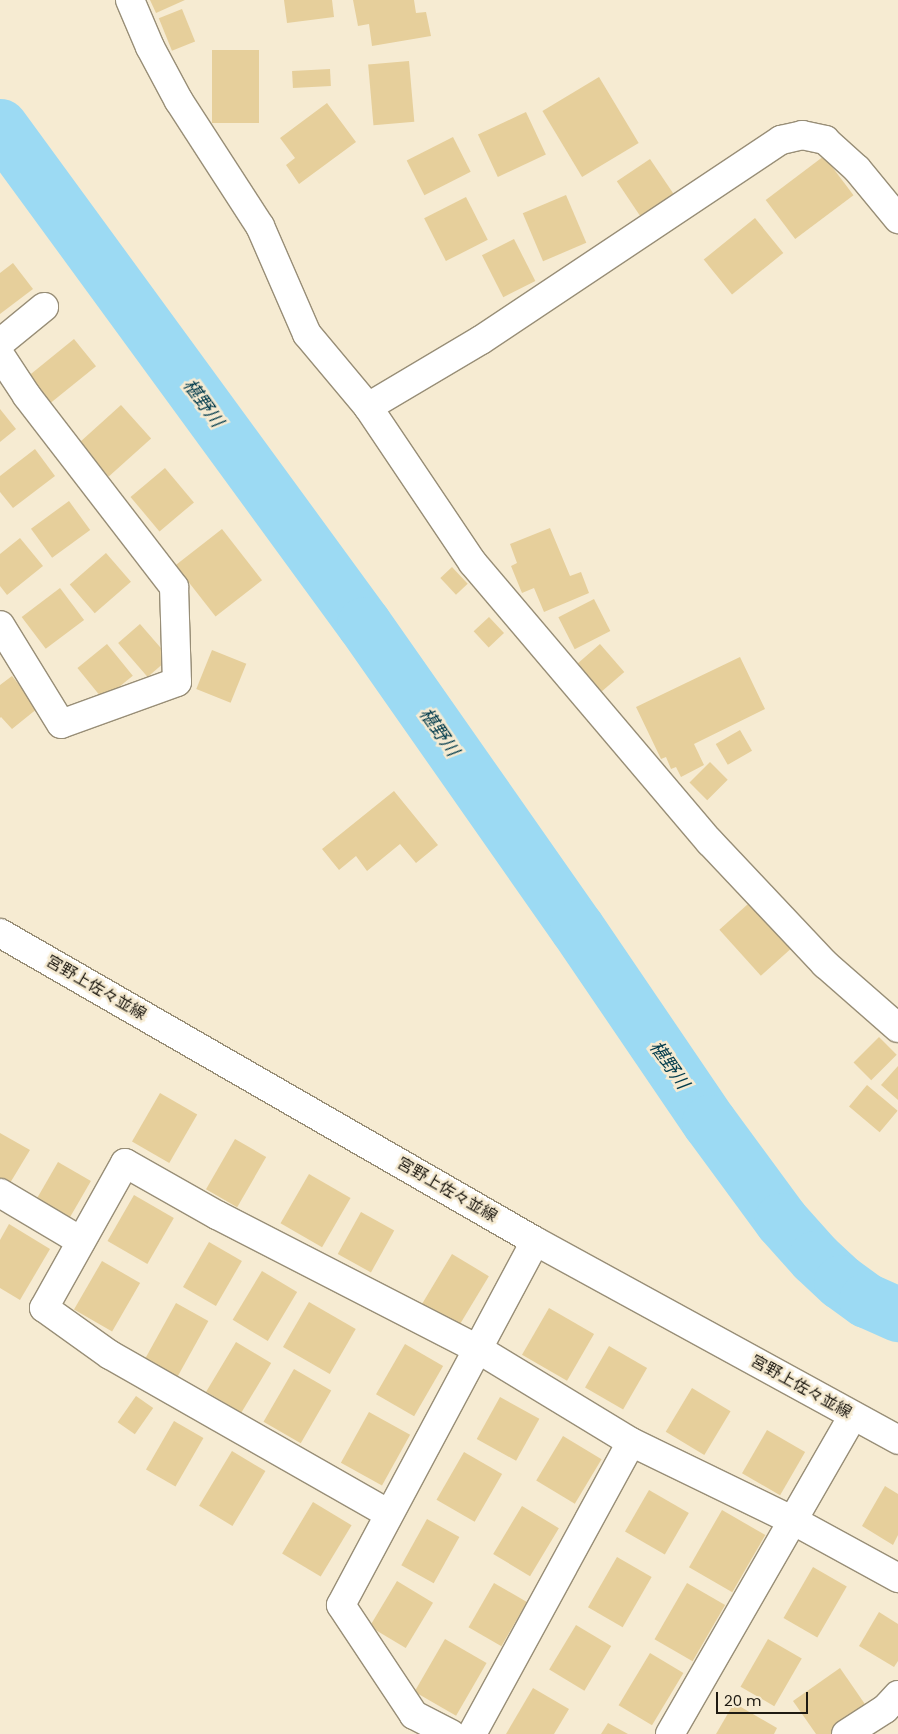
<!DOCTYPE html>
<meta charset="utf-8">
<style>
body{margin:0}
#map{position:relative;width:898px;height:1734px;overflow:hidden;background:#f6ebd2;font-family:Poppins,"Noto Sans JP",sans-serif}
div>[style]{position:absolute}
.river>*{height:55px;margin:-27.5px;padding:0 27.5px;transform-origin:27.5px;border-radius:27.5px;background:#9cdaf3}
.building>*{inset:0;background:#e6cf9b;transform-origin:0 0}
.roads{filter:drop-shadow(1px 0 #988e77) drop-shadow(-1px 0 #988e77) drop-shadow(0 1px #988e77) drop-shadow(0 -1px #988e77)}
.street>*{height:28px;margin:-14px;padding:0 14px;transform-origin:14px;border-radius:14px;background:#fff}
.secondary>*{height:28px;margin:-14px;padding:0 14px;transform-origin:14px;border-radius:14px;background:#fff}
span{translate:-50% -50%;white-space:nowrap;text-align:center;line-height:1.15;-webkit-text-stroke:5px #f6ebd2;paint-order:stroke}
.street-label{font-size:16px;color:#1e1a12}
.water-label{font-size:18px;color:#003a4b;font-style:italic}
.scale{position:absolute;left:716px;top:1692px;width:92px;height:22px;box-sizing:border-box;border:2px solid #1e1a12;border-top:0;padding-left:6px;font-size:15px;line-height:18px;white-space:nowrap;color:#1e1a12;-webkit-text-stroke:4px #f6ebd2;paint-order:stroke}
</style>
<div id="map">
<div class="river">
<i style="left:0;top:126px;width:617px;rotate:53.84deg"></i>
<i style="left:364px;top:624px;width:371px;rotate:55deg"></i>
<i style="left:577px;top:928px;width:235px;rotate:55.8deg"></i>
<i style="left:709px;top:1122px;width:122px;rotate:53.7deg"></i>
<i style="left:781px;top:1220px;width:51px;rotate:48.2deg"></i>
<i style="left:815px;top:1258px;width:35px;rotate:43deg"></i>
<i style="left:841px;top:1282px;width:31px;rotate:36deg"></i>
<i style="left:866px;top:1300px;width:35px;rotate:24deg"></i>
</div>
<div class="building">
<i style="clip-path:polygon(150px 0,185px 0,156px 13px)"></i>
<i style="clip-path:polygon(284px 0,332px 0,334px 17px,287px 23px)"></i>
<i style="clip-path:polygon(353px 0,414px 0,416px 13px,426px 12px,431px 36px,372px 46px,369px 24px,358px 26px)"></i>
<i style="left:182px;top:9px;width:35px;height:25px;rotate:68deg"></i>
<i style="left:212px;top:50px;width:47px;height:73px"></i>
<i style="left:409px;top:61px;width:61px;height:41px;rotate:85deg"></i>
<i style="left:330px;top:69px;width:17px;height:38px;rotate:87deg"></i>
<i style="left:599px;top:77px;width:77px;height:66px;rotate:59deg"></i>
<i style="clip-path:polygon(327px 103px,356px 142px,299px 184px,286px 165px,295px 158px,280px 138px)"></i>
<i style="left:526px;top:112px;width:47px;height:53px;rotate:65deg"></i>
<i style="left:453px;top:137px;width:39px;height:52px;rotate:63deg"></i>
<i style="left:824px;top:156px;width:49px;height:73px;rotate:53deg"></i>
<i style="left:650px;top:159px;width:48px;height:40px;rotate:56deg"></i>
<i style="left:566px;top:195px;width:52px;height:47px;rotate:67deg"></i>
<i style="left:466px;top:197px;width:48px;height:47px;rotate:63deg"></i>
<i style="left:755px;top:218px;width:45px;height:66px;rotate:51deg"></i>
<i style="left:514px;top:239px;width:47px;height:36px;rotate:63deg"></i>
<i style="clip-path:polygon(13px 263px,33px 289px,0 314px,0 273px)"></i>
<i style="left:74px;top:339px;width:35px;height:59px;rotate:51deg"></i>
<i style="left:121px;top:405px;width:45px;height:57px;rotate:48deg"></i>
<i style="clip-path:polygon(0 409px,16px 429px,0 442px)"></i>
<i style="clip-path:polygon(35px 449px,55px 476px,13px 508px,0 492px,0 476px)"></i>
<i style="left:165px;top:468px;width:45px;height:45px;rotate:50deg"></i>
<i style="left:69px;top:501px;width:36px;height:47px;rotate:54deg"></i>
<i style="clip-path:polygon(550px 528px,570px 576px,581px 572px,589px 593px,544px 612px,534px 588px,522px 593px,511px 566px,517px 563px,510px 544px)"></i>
<i style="left:222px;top:529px;width:65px;height:59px;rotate:52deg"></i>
<i style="clip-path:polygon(20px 538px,43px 566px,7px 595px,0 586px,0 554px)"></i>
<i style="left:106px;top:553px;width:38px;height:48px;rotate:49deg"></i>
<i style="left:452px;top:567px;width:23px;height:16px;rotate:47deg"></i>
<i style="left:60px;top:588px;width:40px;height:48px;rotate:53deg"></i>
<i style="left:594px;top:599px;width:36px;height:40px;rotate:63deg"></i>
<i style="left:489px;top:617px;width:22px;height:21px;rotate:47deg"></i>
<i style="left:140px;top:624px;width:45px;height:29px;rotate:49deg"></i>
<i style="left:107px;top:644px;width:41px;height:38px;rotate:51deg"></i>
<i style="left:600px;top:644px;width:37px;height:30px;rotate:49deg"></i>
<i style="left:212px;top:650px;width:37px;height:42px;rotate:22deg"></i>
<i style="clip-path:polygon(740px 657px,765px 709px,694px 744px,704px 765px,681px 777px,676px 767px,671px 769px,666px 757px,661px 759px,636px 707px)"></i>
<i style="clip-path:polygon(12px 676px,38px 708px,12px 729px,1px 717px,0 718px,0 685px)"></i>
<i style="left:740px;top:730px;width:24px;height:28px;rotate:60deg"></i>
<i style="left:710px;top:762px;width:25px;height:29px;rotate:45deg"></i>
<i style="clip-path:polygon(394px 791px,438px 845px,416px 863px,400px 844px,367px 871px,356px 856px,339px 870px,322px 849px)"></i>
<i style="left:758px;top:895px;width:62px;height:52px;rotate:48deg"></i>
<i style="left:879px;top:1037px;width:25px;height:36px;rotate:45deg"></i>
<i style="clip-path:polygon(898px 1066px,898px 1100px,881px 1085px)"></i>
<i style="left:867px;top:1085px;width:40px;height:28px;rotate:40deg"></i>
<i style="left:160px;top:1093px;width:43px;height:56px;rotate:30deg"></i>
<i style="clip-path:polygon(0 1133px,30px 1150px,7px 1188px,0 1183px)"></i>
<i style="left:235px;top:1139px;width:36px;height:58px;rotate:30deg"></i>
<i style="left:58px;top:1162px;width:38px;height:52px;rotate:30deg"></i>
<i style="left:309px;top:1174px;width:48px;height:57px;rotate:30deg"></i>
<i style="left:134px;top:1195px;width:46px;height:53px;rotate:30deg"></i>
<i style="left:361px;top:1212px;width:38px;height:48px;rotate:29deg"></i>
<i style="clip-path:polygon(9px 1224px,50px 1249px,20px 1300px,0 1288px,0 1240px)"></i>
<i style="left:209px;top:1242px;width:38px;height:52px;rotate:30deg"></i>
<i style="left:452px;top:1254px;width:43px;height:60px;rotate:31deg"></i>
<i style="left:102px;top:1261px;width:44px;height:56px;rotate:30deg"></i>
<i style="left:262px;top:1271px;width:41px;height:57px;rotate:31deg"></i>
<i style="left:309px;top:1302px;width:54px;height:52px;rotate:30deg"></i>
<i style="left:176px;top:1303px;width:37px;height:64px;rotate:29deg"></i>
<i style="left:549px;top:1308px;width:52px;height:54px;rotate:30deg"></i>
<i style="left:236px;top:1342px;width:41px;height:58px;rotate:31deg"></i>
<i style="left:405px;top:1344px;width:44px;height:58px;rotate:30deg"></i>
<i style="left:609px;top:1346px;width:44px;height:48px;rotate:30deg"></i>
<i style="left:294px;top:1369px;width:43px;height:61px;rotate:30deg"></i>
<i style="left:692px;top:1388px;width:45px;height:51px;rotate:31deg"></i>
<i style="left:136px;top:1396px;width:21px;height:32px;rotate:35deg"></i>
<i style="left:500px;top:1397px;width:45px;height:48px;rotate:29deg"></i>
<i style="left:369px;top:1412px;width:47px;height:58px;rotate:29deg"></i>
<i style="left:174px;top:1421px;width:34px;height:56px;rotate:30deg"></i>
<i style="left:767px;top:1430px;width:44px;height:50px;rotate:30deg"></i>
<i style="left:563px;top:1436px;width:45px;height:52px;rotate:31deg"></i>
<i style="left:232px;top:1451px;width:39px;height:64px;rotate:31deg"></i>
<i style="left:464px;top:1452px;width:44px;height:55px;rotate:30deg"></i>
<i style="clip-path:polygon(885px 1486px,898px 1494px,898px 1535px,893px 1545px,862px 1526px)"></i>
<i style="left:649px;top:1490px;width:46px;height:48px;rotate:30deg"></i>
<i style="left:313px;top:1502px;width:45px;height:60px;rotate:31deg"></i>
<i style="left:522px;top:1506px;width:43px;height:56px;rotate:31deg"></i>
<i style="left:722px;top:1510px;width:50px;height:66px;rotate:30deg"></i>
<i style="left:427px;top:1519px;width:37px;height:53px;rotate:29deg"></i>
<i style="left:617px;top:1557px;width:40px;height:58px;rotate:30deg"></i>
<i style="left:813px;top:1567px;width:39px;height:59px;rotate:30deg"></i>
<i style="left:397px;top:1581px;width:42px;height:53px;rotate:31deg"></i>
<i style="left:494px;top:1583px;width:38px;height:51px;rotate:30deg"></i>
<i style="left:687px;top:1583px;width:44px;height:65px;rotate:30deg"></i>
<i style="clip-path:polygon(879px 1612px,898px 1624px,898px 1661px,894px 1667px,859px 1646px)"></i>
<i style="left:576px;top:1625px;width:41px;height:52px;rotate:31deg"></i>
<i style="left:445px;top:1639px;width:48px;height:61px;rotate:30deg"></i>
<i style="left:768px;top:1639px;width:39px;height:55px;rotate:30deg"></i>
<i style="left:650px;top:1653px;width:39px;height:61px;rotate:31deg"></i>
<i style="clip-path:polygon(840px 1668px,869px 1710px,834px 1734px,816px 1734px,793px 1701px)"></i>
<i style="clip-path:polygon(533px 1688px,569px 1709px,554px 1734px,506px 1734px)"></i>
<i style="clip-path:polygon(734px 1703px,777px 1728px,774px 1734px,716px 1734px)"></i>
<i style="clip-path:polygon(608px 1723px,628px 1734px,601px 1734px)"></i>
</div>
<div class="roads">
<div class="street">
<i style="left:130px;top:0;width:51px;rotate:66.9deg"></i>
<i style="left:150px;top:47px;width:61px;rotate:61.8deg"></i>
<i style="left:179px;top:101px;width:149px;rotate:57.1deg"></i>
<i style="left:260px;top:226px;width:118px;rotate:66.5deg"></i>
<i style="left:307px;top:334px;width:95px;rotate:50.1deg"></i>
<i style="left:368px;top:407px;width:188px;rotate:56.1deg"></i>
<i style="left:473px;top:563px;width:366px;rotate:49.7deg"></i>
<i style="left:710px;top:842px;width:168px;rotate:46.7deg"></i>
<i style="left:825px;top:964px;width:97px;rotate:41.2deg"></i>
<i style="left:0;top:343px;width:57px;rotate:-39.3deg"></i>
<i style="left:0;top:355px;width:49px;rotate:56.6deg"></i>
<i style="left:27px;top:396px;width:241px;rotate:52.4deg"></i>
<i style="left:174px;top:587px;width:95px;rotate:88.2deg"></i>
<i style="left:177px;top:682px;width:123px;rotate:160.1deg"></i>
<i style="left:61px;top:724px;width:116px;rotate:-121.6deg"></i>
<i style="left:368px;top:407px;width:131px;rotate:-30.7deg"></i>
<i style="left:481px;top:340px;width:361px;rotate:-33.7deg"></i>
<i style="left:781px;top:140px;width:22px;rotate:-13deg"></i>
<i style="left:802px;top:135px;width:24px;rotate:12deg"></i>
<i style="left:825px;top:140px;width:43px;rotate:42.2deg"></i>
<i style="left:857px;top:169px;width:65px;rotate:50.6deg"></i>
<i style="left:0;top:1193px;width:94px;rotate:30.7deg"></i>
<i style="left:389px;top:1514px;width:321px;rotate:-150.3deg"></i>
<i style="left:110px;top:1355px;width:81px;rotate:-144.5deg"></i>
<i style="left:44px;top:1308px;width:166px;rotate:-60.8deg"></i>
<i style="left:125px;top:1163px;width:106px;rotate:29.5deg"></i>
<i style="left:217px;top:1215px;width:293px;rotate:27.2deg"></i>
<i style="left:478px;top:1349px;width:179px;rotate:31.3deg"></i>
<i style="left:631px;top:1442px;width:181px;rotate:25.9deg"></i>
<i style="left:794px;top:1521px;width:119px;rotate:28.7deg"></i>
<i style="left:451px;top:1734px;width:42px;rotate:-152.8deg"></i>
<i style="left:414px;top:1715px;width:132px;rotate:-123.6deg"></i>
<i style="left:341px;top:1605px;width:412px;rotate:-61.9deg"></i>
<i style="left:472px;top:1734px;width:332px;rotate:-61.4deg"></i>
<i style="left:670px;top:1734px;width:367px;rotate:-60.1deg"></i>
<i style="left:846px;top:1734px;width:46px;rotate:-32.7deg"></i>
<i style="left:885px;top:1709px;width:19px;rotate:-47deg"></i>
</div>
<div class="secondary">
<i style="left:0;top:933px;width:617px;rotate:29.93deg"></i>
<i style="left:535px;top:1241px;width:414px;rotate:28.7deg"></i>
</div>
</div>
<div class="street-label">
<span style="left:96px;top:988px;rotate:30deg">宮野上佐々並線</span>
<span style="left:447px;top:1190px;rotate:30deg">宮野上佐々並線</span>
<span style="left:801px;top:1387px;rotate:29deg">宮野上佐々並線</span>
</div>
<div class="water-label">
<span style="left:203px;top:403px;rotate:54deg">椹野川</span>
<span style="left:439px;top:732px;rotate:55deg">椹野川</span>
<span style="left:669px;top:1065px;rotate:55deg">椹野川</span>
</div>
<div class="scale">20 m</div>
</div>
